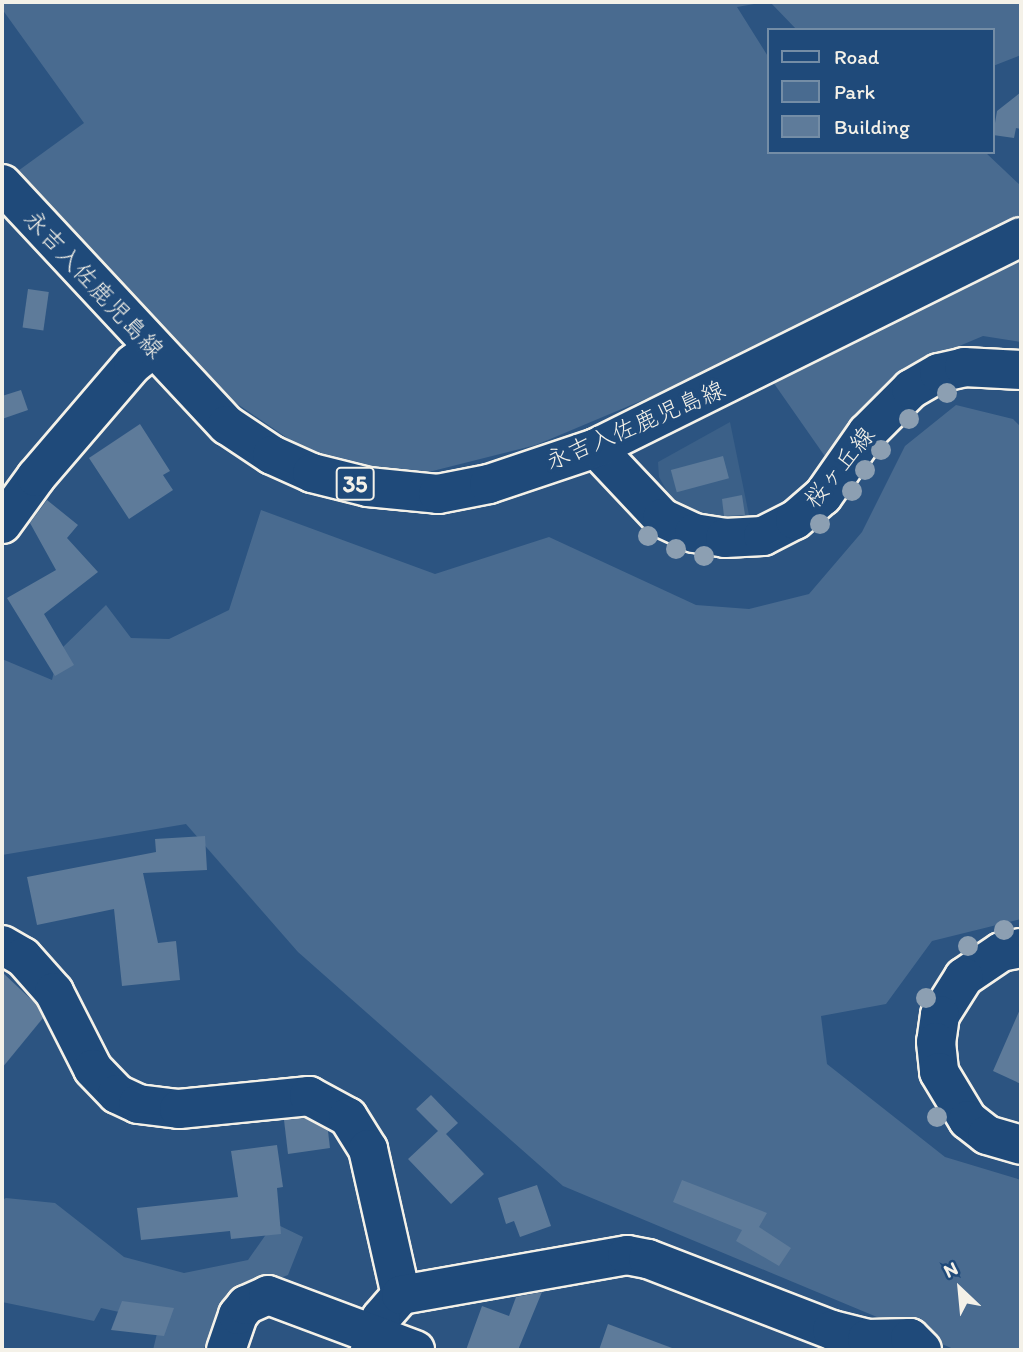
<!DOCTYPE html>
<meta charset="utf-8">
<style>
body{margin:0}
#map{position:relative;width:1023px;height:1352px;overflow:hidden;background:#2c5481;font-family:Itim,"Klee One",sans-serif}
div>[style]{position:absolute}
.built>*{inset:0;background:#3b6088}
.green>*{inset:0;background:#496b90}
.building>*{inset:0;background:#5e7b9a;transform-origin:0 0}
.roads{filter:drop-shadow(2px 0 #f4f1e8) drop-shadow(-2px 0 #f4f1e8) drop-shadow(0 2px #f4f1e8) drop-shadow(0 -2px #f4f1e8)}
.minor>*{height:38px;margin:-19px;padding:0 19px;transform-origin:19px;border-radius:19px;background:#1f4a7a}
.major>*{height:38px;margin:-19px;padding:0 19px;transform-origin:19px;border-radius:19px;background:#1f4a7a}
.trees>*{width:20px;height:20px;margin:-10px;border-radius:50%;background:#8c9fb2}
span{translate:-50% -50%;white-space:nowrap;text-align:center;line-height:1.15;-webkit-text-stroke:7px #1f4a7a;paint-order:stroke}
.shield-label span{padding:2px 5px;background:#1f4a7a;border:2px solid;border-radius:5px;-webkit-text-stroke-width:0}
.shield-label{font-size:23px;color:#f4f1e8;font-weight:700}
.street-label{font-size:24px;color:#f4f1e8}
.frame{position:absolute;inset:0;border:4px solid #f4f1e8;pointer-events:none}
.legend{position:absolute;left:767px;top:28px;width:228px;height:126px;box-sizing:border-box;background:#1f4a7a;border:2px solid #748da6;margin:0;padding:9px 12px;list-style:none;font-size:21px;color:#f4f1e8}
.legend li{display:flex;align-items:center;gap:14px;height:35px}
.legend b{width:35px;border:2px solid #748da6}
.north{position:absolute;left:925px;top:1254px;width:70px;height:70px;-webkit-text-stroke:5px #1f4a7a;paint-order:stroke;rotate:334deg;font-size:19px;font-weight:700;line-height:28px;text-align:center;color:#f4f1e8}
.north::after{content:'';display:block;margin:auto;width:24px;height:32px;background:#f4f1e8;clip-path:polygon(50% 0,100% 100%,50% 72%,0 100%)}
</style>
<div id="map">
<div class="built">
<i style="clip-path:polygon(730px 422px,750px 520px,700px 519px,674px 504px,659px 477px,658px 462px)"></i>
</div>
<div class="green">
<i style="clip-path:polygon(2px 2px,766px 2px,737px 7px,769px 58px,769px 152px,985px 152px,1021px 186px,1021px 223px,810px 330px,536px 445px,393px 481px,309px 453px,217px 390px,11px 176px,84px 123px,2px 9px)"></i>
<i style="clip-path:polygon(770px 2px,1021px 2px,1021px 55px,993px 66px,993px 30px,797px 30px)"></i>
<i style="clip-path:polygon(1021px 258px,1021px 342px,983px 336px,912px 366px,863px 414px,831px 465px,773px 382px,953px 283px)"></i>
<i style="clip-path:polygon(956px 405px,1013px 419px,1021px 427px,1021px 919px,932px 941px,886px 1004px,821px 1016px,827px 1064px,945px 1157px,1021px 1180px,1021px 1350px,956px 1350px,563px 1186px,298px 952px,186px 824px,2px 855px,2px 659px,52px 680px,59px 651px,106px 605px,131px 638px,169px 639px,229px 610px,261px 510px,435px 574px,549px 537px,696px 605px,749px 609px,809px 594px,862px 532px,905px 446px)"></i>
<i style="clip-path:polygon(6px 1198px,55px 1203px,124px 1257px,184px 1273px,248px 1260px,274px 1223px,303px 1237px,288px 1275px,228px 1299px,203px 1350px,153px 1350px,160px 1321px,101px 1308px,94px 1321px,2px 1302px,2px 1200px)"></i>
</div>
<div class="building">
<i style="clip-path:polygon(1021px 92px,1021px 129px,1016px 128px,1014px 138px,993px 135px,997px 111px)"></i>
<i style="left:28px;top:289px;width:21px;height:39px;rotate:8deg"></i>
<i style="clip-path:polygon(21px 390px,28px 410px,2px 419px,2px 396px)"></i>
<i style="clip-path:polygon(140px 424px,170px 471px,163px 475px,173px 490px,129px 519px,89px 458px)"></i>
<i style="left:723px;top:456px;width:23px;height:54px;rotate:75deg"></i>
<i style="clip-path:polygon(742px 495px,745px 515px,724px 516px,722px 499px)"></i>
<i style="clip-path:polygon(47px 500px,78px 525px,67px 538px,98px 572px,44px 614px,74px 665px,55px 676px,7px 598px,56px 570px,30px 523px)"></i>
<i style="clip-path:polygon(205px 836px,207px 870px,143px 873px,158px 943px,176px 941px,180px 980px,122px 986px,114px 909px,37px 925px,27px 877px,156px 852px,155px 839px)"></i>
<i style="clip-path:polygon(2px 972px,36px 1004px,43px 1018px,2px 1068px)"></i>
<i style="clip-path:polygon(1021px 1007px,1021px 1084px,993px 1071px)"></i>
<i style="clip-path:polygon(431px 1095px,458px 1123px,446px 1134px,484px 1174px,451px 1204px,408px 1159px,438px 1131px,416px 1109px)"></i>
<i style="clip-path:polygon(305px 1118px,328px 1131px,330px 1148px,288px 1154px,284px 1120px)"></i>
<i style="clip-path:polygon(277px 1145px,283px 1187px,277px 1188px,281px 1234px,231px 1239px,230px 1231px,141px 1240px,137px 1208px,238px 1197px,231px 1151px)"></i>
<i style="clip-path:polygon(682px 1180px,767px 1213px,759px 1227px,791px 1248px,779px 1266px,736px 1241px,742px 1230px,673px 1202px)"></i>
<i style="clip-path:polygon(537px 1185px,551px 1226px,520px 1237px,514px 1221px,506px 1224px,498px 1198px)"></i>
<i style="clip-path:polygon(542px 1292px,518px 1350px,466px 1350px,482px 1306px,509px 1316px,516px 1297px)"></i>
<i style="clip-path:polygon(122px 1301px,174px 1308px,164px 1336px,111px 1330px)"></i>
<i style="clip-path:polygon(608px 1324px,672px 1348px,672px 1350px,599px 1350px)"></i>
</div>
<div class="roads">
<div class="minor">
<i style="left:596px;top:448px;width:96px;rotate:46.7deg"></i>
<i style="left:662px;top:518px;width:35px;rotate:25deg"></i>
<i style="left:694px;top:533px;width:31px;rotate:9deg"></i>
<i style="left:725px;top:538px;width:38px;rotate:-3deg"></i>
<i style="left:763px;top:536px;width:36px;rotate:-27deg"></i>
<i style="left:795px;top:520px;width:37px;rotate:-41deg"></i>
<i style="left:823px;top:496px;width:77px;rotate:-55.1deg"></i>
<i style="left:867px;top:433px;width:62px;rotate:-45deg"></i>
<i style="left:911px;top:389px;width:32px;rotate:-30deg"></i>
<i style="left:939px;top:373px;width:26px;rotate:-13deg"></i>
<i style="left:964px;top:367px;width:57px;rotate:3deg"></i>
<i style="left:2px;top:524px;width:58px;rotate:-54.1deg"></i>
<i style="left:36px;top:477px;width:149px;rotate:-49.4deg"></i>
<i style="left:133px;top:364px;width:24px;rotate:-38deg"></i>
<i style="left:2px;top:945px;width:24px;rotate:30deg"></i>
<i style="left:23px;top:957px;width:47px;rotate:48.5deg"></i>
<i style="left:54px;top:992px;width:86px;rotate:63.1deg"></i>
<i style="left:93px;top:1069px;width:35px;rotate:46deg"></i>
<i style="left:117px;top:1094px;width:23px;rotate:25deg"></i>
<i style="left:138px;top:1104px;width:41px;rotate:7deg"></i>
<i style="left:179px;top:1109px;width:131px;rotate:-5.7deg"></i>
<i style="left:309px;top:1096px;width:44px;rotate:28.3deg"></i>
<i style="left:348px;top:1117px;width:38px;rotate:58deg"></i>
<i style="left:368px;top:1149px;width:150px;rotate:77.3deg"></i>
<i style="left:401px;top:1295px;width:30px;rotate:131deg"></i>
<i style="left:381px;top:1318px;width:34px;rotate:109deg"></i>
<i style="left:1021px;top:948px;width:20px;rotate:169deg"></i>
<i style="left:1001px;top:952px;width:45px;rotate:146deg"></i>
<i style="left:964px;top:977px;width:45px;rotate:122.3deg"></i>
<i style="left:940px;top:1015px;width:27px;rotate:98deg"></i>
<i style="left:936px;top:1042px;width:30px;rotate:84deg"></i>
<i style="left:939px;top:1072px;width:56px;rotate:58.9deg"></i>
<i style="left:968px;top:1120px;width:24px;rotate:38deg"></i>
<i style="left:987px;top:1135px;width:35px;rotate:16deg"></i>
<i style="left:401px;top:1295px;width:230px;rotate:-10deg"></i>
<i style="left:627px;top:1255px;width:21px;rotate:11deg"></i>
<i style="left:648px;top:1259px;width:197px;rotate:21.1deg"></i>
<i style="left:832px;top:1330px;width:36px;rotate:14deg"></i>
<i style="left:867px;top:1339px;width:43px;rotate:-1.3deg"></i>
<i style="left:910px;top:1338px;width:17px;rotate:45deg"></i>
<i style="left:226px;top:1350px;width:37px;rotate:-71deg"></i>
<i style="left:238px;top:1315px;width:13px;rotate:-51deg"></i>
<i style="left:246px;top:1305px;width:24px;rotate:-24deg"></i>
<i style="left:268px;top:1295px;width:157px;rotate:20.5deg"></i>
</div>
<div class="major">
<i style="left:2px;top:184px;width:330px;rotate:47deg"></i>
<i style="left:227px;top:425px;width:54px;rotate:33.7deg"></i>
<i style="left:272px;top:455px;width:44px;rotate:24.2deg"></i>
<i style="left:312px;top:473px;width:58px;rotate:14deg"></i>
<i style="left:368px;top:487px;width:70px;rotate:5.7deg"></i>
<i style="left:438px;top:494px;width:52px;rotate:-11.1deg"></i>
<i style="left:489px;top:484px;width:113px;rotate:-18.6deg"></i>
<i style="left:596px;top:448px;width:474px;rotate:-26.4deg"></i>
</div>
</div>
<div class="trees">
<i style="left:947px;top:393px"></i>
<i style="left:909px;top:419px"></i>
<i style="left:881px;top:450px"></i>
<i style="left:865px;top:470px"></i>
<i style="left:852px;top:491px"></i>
<i style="left:820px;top:524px"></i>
<i style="left:648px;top:536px"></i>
<i style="left:676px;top:549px"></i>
<i style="left:704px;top:556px"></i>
<i style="left:1004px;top:930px"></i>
<i style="left:968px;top:946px"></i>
<i style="left:926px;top:998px"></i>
<i style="left:937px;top:1117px"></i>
</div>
<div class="shield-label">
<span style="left:355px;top:484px">35</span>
</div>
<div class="street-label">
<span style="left:94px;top:284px;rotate:47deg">永吉入佐鹿児島線</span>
<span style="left:635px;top:425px;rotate:-23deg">永吉入佐鹿児島線</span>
<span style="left:839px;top:467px;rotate:-51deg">桜ヶ丘線</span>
</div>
<div class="frame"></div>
<ul class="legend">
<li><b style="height:9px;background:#1f4a7a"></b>Road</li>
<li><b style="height:19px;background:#496b90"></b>Park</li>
<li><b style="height:19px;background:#5e7b9a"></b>Building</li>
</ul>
<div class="north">N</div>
</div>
